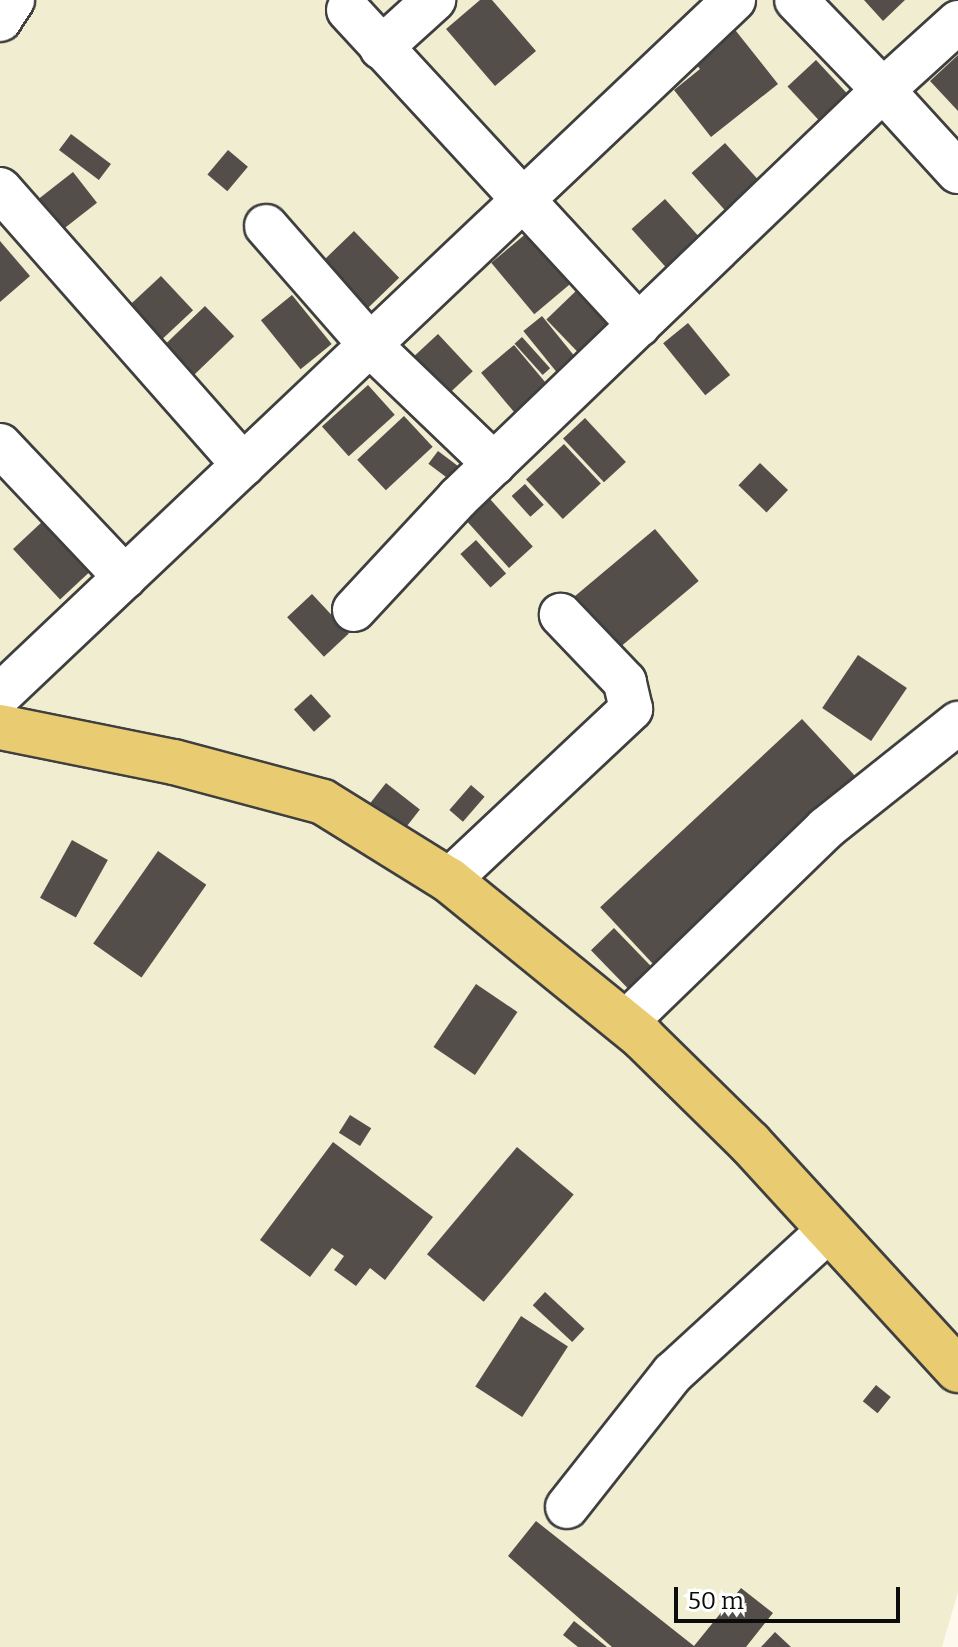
<!DOCTYPE html>
<style>
body{margin:0}
#map{position:relative;width:958px;height:1647px;overflow:hidden;background:#fdfaed;font-family:Bitter,serif}
div>[style]{position:absolute}
.farmland>*{inset:0;background:#f0edd0}
.building>*{inset:0;background:#544e4a;transform-origin:0 0}
.roads{filter:drop-shadow(2px 0 #3f3f3f) drop-shadow(-2px 0 #3f3f3f) drop-shadow(0 2px #3f3f3f) drop-shadow(0 -2px #3f3f3f)}
.minor>*{height:42px;margin:-21px;padding:0 21px;transform-origin:21px;border-radius:21px;background:#fff}
.major>*{height:44px;margin:-22px;padding:0 22px;transform-origin:22px;border-radius:22px;background:#e9cc71}
span{translate:-50% -50%;white-space:nowrap;text-align:center;line-height:1.15;-webkit-text-stroke:8px #fff;paint-order:stroke}
.scale{position:absolute;left:674px;top:1587px;width:226px;height:36px;box-sizing:border-box;border:4px solid #0c0c0c;border-top:0;padding-left:10px;font-size:24px;line-height:28px;white-space:nowrap;color:#0c0c0c;-webkit-text-stroke:6px #fff;paint-order:stroke}
</style>
<div id="map">
<div class="farmland">
<i style="clip-path:polygon(0 0,958px 0,958px 1592px,942px 1647px,0 1647px)"></i>
</div>
<div class="building">
<i style="clip-path:polygon(480px 0,492px 0,536px 51px,495px 86px,446px 29px)"></i>
<i style="clip-path:polygon(864px 0,905px 0,883px 21px)"></i>
<i style="clip-path:polygon(732px 26px,778px 84px,711px 137px,674px 90px,700px 69px,691px 58px)"></i>
<i style="clip-path:polygon(958px 55px,958px 111px,930px 81px)"></i>
<i style="left:816px;top:60px;width:60px;height:39px;rotate:47deg"></i>
<i style="left:71px;top:134px;width:50px;height:20px;rotate:37deg"></i>
<i style="left:725px;top:143px;width:66px;height:45px;rotate:48deg"></i>
<i style="left:228px;top:150px;width:26px;height:32px;rotate:40deg"></i>
<i style="left:73px;top:172px;width:39px;height:56px;rotate:52deg"></i>
<i style="left:665px;top:199px;width:66px;height:45px;rotate:48deg"></i>
<i style="left:354px;top:231px;width:65px;height:47px;rotate:46deg"></i>
<i style="left:528px;top:232px;width:67px;height:48px;rotate:50deg"></i>
<i style="clip-path:polygon(0 241px,30px 276px,0 302px)"></i>
<i style="left:161px;top:276px;width:47px;height:57px;rotate:47deg"></i>
<i style="left:578px;top:289px;width:59px;height:44px;rotate:46deg"></i>
<i style="left:292px;top:295px;width:63px;height:40px;rotate:51deg"></i>
<i style="left:205px;top:306px;width:42px;height:66px;rotate:46deg"></i>
<i style="left:542px;top:316px;width:65px;height:24px;rotate:51deg"></i>
<i style="left:688px;top:323px;width:67px;height:32px;rotate:51deg"></i>
<i style="left:438px;top:334px;width:51px;height:39px;rotate:47deg"></i>
<i style="left:522px;top:337px;width:42px;height:10px;rotate:48deg"></i>
<i style="left:514px;top:345px;width:64px;height:43px;rotate:50deg"></i>
<i style="left:368px;top:385px;width:40px;height:62px;rotate:48deg"></i>
<i style="left:404px;top:416px;width:42px;height:64px;rotate:47deg"></i>
<i style="left:585px;top:418px;width:60px;height:30px;rotate:47deg"></i>
<i style="left:564px;top:444px;width:54px;height:52px;rotate:47deg"></i>
<i style="left:438px;top:451px;width:35px;height:16px;rotate:37deg"></i>
<i style="left:760px;top:463px;width:39px;height:31px;rotate:44deg"></i>
<i style="left:525px;top:484px;width:28px;height:18px;rotate:48deg"></i>
<i style="left:490px;top:499px;width:64px;height:32px;rotate:48deg"></i>
<i style="left:43px;top:521px;width:69px;height:41px;rotate:47deg"></i>
<i style="left:655px;top:529px;width:68px;height:109px;rotate:50deg"></i>
<i style="left:476px;top:540px;width:45px;height:21px;rotate:48deg"></i>
<i style="left:312px;top:594px;width:54px;height:34px;rotate:47deg"></i>
<i style="left:858px;top:655px;width:59px;height:64px;rotate:34deg"></i>
<i style="left:311px;top:694px;width:30px;height:23px;rotate:48deg"></i>
<i style="left:802px;top:719px;width:81px;height:276px;rotate:47deg"></i>
<i style="left:386px;top:783px;width:43px;height:27px;rotate:38deg"></i>
<i style="left:471px;top:785px;width:18px;height:33px;rotate:41deg"></i>
<i style="left:72px;top:840px;width:41px;height:66px;rotate:29deg"></i>
<i style="left:158px;top:851px;width:59px;height:113px;rotate:35deg"></i>
<i style="left:614px;top:928px;width:55px;height:32px;rotate:46deg"></i>
<i style="left:476px;top:984px;width:50px;height:76px;rotate:34deg"></i>
<i style="left:350px;top:1115px;width:25px;height:21px;rotate:32deg"></i>
<i style="clip-path:polygon(333px 1142px,433px 1217px,385px 1280px,370px 1268px,356px 1286px,334px 1270px,344px 1256px,332px 1248px,310px 1277px,260px 1240px)"></i>
<i style="left:517px;top:1147px;width:74px;height:140px;rotate:40deg"></i>
<i style="left:545px;top:1292px;width:54px;height:18px;rotate:43deg"></i>
<i style="left:521px;top:1316px;width:56px;height:84px;rotate:33deg"></i>
<i style="left:876px;top:1385px;width:19px;height:21px;rotate:39deg"></i>
<i style="clip-path:polygon(536px 1521px,694px 1646px,741px 1588px,773px 1613px,746px 1647px,612px 1647px,508px 1556px)"></i>
<i style="clip-path:polygon(574px 1621px,607px 1647px,578px 1647px,563px 1635px)"></i>
<i style="clip-path:polygon(775px 1632px,791px 1647px,761px 1647px)"></i>
</div>
<div class="roads">
<div class="minor">
<i style="left:348px;top:10px;width:429px;rotate:47.3deg"></i>
<i style="left:0;top:20px;width:24px;rotate:-57deg"></i>
<i style="left:958px;top:22px;width:101px;rotate:137.8deg"></i>
<i style="left:883px;top:90px;width:111px;rotate:47.6deg"></i>
<i style="left:381px;top:48px;width:72px;rotate:-42.2deg"></i>
<i style="left:0;top:189px;width:368px;rotate:48.6deg"></i>
<i style="left:266px;top:226px;width:158px;rotate:48.8deg"></i>
<i style="left:370px;top:345px;width:172px;rotate:43.8deg"></i>
<i style="left:0;top:445px;width:182px;rotate:46.6deg"></i>
<i style="left:354px;top:610px;width:153px;rotate:-47.1deg"></i>
<i style="left:458px;top:498px;width:589px;rotate:-43.83deg"></i>
<i style="left:883px;top:90px;width:125px;rotate:-134deg"></i>
<i style="left:0;top:695px;width:1011px;rotate:-43.44deg"></i>
<i style="left:449px;top:880px;width:250px;rotate:-43.2deg"></i>
<i style="left:631px;top:709px;width:28px;rotate:-103deg"></i>
<i style="left:625px;top:682px;width:93px;rotate:-133.7deg"></i>
<i style="left:625px;top:1023px;width:280px;rotate:-44.1deg"></i>
<i style="left:826px;top:828px;width:169px;rotate:-38.5deg"></i>
<i style="left:567px;top:1507px;width:171px;rotate:-51.7deg"></i>
<i style="left:673px;top:1373px;width:212px;rotate:-42.5deg"></i>
</div>
<div class="major">
<i style="left:0;top:727px;width:177px;rotate:11.4deg"></i>
<i style="left:174px;top:762px;width:154px;rotate:15deg"></i>
<i style="left:323px;top:802px;width:148px;rotate:31.8deg"></i>
<i style="left:449px;top:880px;width:249px;rotate:39.1deg"></i>
<i style="left:642px;top:1037px;width:151px;rotate:44.5deg"></i>
<i style="left:750px;top:1143px;width:308px;rotate:47.5deg"></i>
</div>
</div>
<div class="scale">50 m</div>
</div>
